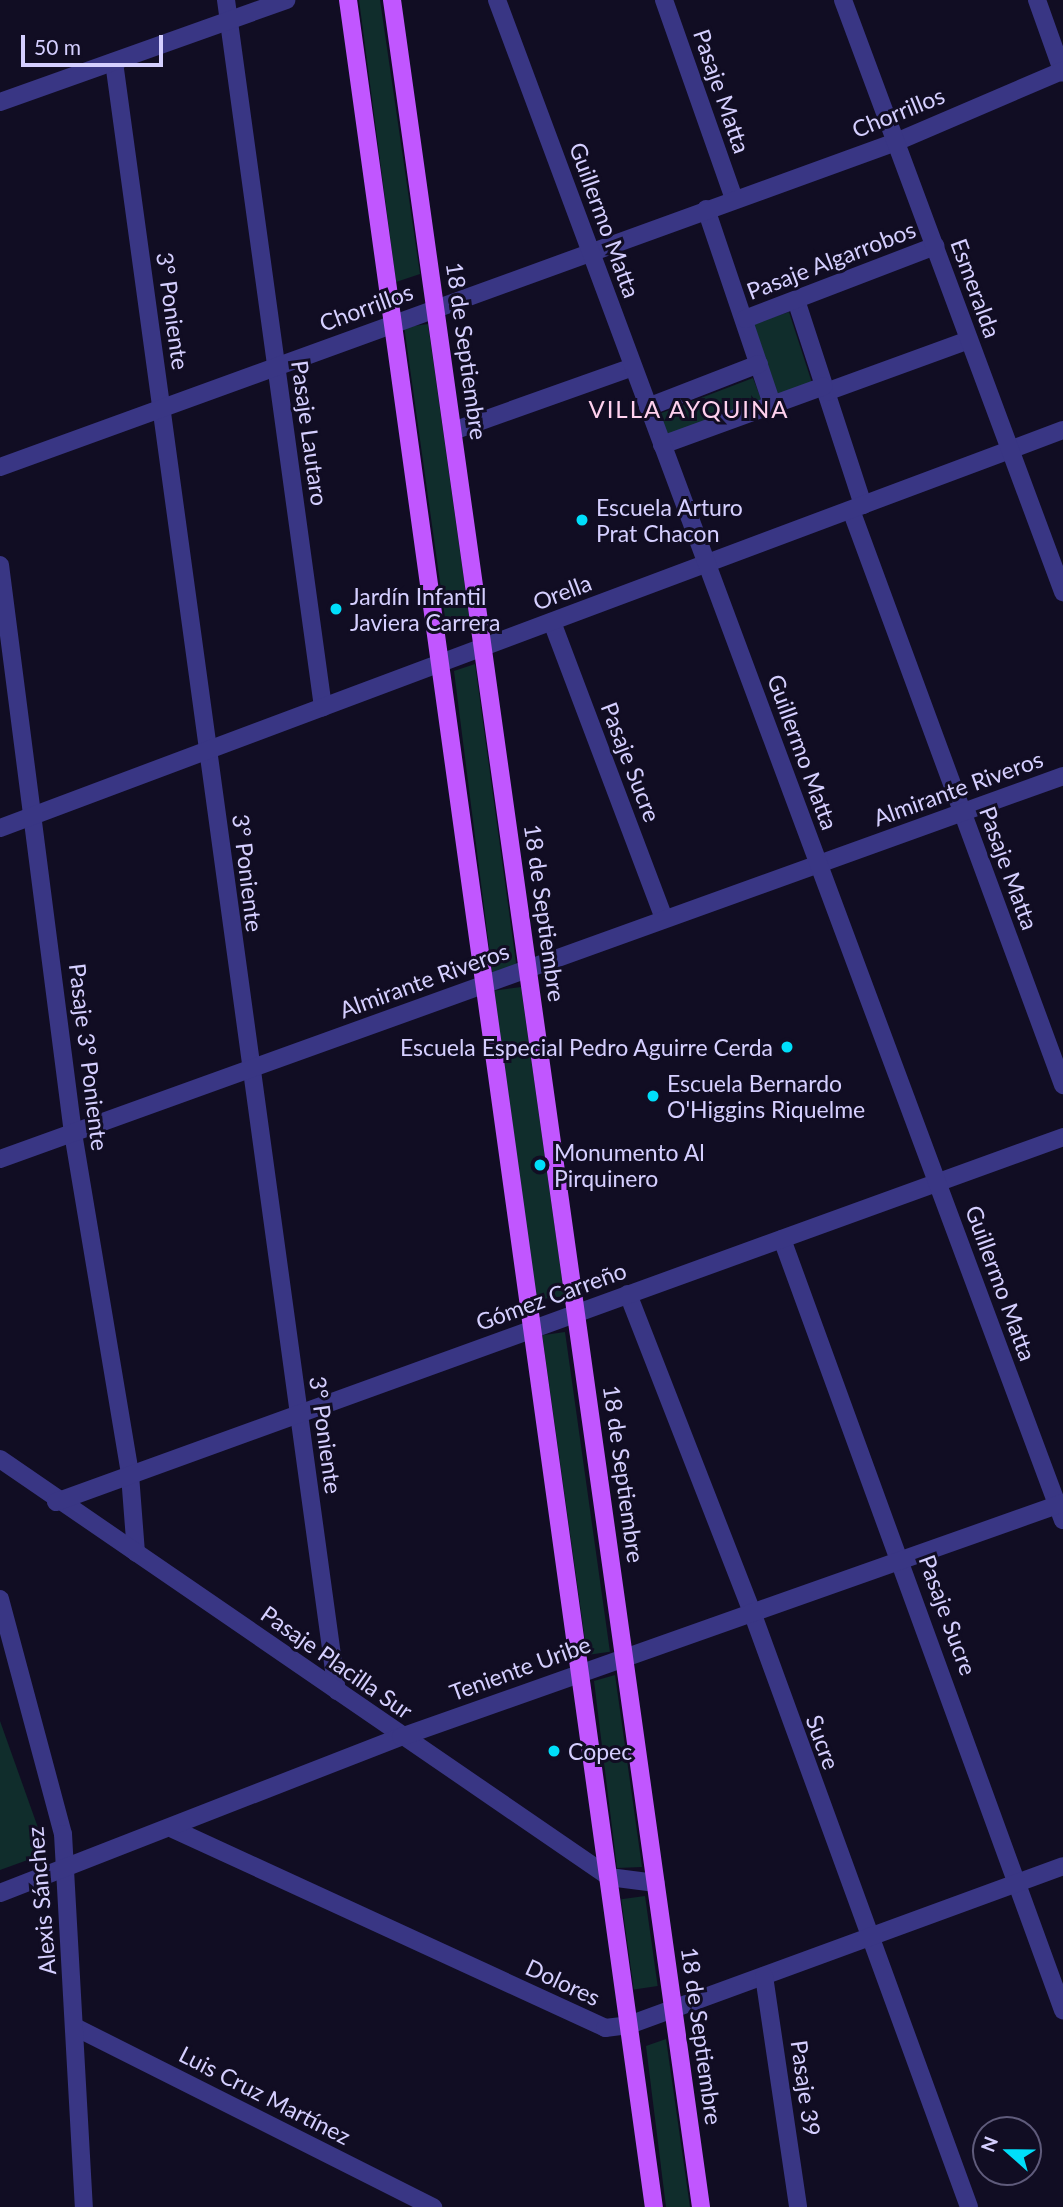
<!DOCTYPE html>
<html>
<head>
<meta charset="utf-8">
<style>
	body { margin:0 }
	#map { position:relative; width:1063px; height:2207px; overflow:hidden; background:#110d23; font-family:Lato,sans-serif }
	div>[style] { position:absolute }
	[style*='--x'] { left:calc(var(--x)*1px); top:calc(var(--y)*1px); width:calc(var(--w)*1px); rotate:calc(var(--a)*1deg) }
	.green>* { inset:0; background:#102d2c; transform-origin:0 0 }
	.minor>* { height:18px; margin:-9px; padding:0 9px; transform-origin:9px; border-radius:9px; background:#393684 }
	.tertiary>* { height:18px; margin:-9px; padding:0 9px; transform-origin:9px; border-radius:9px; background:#393684 }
	.primary>* { height:18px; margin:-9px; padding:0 9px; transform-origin:9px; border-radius:9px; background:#c156ff }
	.dots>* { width:19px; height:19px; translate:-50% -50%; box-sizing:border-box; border:4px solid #110d23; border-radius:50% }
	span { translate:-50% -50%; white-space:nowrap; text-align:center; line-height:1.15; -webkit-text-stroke:6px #110d23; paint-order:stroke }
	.street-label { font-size:23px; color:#d5cfff }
	.poi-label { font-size:23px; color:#d5cfff }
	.left { translate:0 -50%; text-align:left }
	.right { translate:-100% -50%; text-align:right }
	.neighbourhood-label { font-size:24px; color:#ffd1ee; letter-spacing:2px }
	.north { position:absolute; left:972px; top:2116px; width:70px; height:70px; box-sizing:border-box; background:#110d23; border:2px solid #5f5b7b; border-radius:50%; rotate:291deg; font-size:19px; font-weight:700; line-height:28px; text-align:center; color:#d5cfff }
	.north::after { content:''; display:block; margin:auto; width:24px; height:32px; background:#00defa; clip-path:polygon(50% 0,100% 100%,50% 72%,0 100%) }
	.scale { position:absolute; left:21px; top:35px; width:142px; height:32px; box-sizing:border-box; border:4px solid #d5cfff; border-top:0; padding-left:9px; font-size:21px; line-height:24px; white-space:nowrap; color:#d5cfff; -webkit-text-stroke:5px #110d23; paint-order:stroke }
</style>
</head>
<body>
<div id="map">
	<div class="green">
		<div style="clip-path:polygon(359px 0,380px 0,420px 274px,396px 282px)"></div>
		<div style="left:789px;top:312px;width:77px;height:38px;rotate:72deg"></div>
		<div style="left:428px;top:324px;width:300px;height:24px;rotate:82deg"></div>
		<div style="left:753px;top:378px;width:26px;height:100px;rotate:69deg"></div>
		<div style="clip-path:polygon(475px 664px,517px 970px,493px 978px,454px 671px)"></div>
		<div style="left:521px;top:987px;width:312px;height:29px;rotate:82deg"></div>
		<div style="left:565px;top:1332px;width:323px;height:23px;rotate:82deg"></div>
		<div style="clip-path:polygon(615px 1675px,642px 1867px,617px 1868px,594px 1681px)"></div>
		<div style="clip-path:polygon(0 1721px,47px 1853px,0 1870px)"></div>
		<div style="left:645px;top:1896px;width:91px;height:24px;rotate:82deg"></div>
		<div style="clip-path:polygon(666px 2039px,690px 2207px,666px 2207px,646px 2046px)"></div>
	</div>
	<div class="minor">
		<div style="--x:226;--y:0;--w:714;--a:82.19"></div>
		<div style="--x:664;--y:0;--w:211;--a:70.6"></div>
		<div style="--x:1037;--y:0;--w:77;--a:70.4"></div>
		<div style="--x:114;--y:62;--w:1644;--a:82.21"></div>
		<div style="--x:0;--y:102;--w:304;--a:-19.6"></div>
		<div style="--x:706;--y:209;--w:206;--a:71.3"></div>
		<div style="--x:796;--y:300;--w:216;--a:71.9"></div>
		<div style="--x:745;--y:319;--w:204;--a:-21"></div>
		<div style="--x:826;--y:392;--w:152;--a:-20"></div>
		<div style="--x:648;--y:407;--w:119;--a:-21.2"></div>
		<div style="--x:453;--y:431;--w:191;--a:-19.6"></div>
		<div style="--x:662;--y:445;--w:172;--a:-20"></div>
		<div style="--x:0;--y:467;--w:953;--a:-19.94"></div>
		<div style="--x:896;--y:142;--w:181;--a:-23.2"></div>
		<div style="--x:851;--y:510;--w:613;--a:69.76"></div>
		<div style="--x:0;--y:565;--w:573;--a:82.68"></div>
		<div style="--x:73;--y:1133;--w:347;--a:80.5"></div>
		<div style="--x:130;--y:1475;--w:78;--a:85.6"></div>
		<div style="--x:552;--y:622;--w:317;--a:69.3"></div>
		<div style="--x:0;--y:828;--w:1135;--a:-20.53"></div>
		<div style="--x:0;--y:1159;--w:1130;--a:-19.81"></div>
		<div style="--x:782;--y:1239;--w:821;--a:69.98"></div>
		<div style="--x:628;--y:1294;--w:341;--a:68.7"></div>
		<div style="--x:752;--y:1612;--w:633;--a:69.96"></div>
		<div style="--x:0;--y:1459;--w:739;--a:34.46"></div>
		<div style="--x:609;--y:1877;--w:47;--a:7.3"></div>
		<div style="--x:56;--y:1502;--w:1071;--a:-19.92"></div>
		<div style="--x:173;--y:1829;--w:476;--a:24.7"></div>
		<div style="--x:605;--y:2028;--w:24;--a:-7"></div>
		<div style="--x:629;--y:2025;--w:462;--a:-20.1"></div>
		<div style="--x:764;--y:1976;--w:233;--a:81.6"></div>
		<div style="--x:75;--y:2027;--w:401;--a:26.7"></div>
	</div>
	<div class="tertiary">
		<div style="--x:497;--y:0;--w:1622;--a:69.58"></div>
		<div style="--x:843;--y:0;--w:632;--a:69.61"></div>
		<div style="--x:0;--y:1599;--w:243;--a:75"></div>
		<div style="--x:63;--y:1834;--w:374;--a:86.8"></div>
		<div style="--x:0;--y:1893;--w:430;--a:-21.3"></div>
		<div style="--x:401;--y:1737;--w:702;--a:-19.47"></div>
	</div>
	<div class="primary">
		<div style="--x:348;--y:0;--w:2228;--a:82.11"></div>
		<div style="--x:392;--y:0;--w:2229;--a:82.03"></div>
	</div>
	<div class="dots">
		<div style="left:582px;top:520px;background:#00defa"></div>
		<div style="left:336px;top:609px;background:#00defa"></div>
		<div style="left:787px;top:1047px;background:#00defa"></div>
		<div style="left:653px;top:1096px;background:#00defa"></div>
		<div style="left:540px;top:1165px;background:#00defa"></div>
		<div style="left:554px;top:1751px;background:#00defa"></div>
	</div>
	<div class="street-label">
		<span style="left:722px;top:91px;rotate:71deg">Pasaje Matta</span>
		<span style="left:898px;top:112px;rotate:-22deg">Chorrillos</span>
		<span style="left:605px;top:220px;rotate:70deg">Guillermo Matta</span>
		<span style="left:831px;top:260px;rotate:-21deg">Pasaje Algarrobos</span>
		<span style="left:976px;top:288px;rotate:70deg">Esmeralda</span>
		<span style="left:366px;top:307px;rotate:-20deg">Chorrillos</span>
		<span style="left:173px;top:311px;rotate:82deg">3° Poniente</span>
		<span style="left:467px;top:351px;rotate:82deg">18 de Septiembre</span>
		<span style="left:310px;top:433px;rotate:82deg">Pasaje Lautaro</span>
		<span style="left:562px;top:592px;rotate:-21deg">Orella</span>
		<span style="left:803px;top:752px;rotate:70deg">Guillermo Matta</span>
		<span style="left:631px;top:762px;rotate:69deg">Pasaje Sucre</span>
		<span style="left:958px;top:788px;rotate:-20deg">Almirante Riveros</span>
		<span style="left:1009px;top:868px;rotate:70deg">Pasaje Matta</span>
		<span style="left:248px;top:873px;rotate:83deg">3° Poniente</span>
		<span style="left:545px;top:913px;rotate:82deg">18 de Septiembre</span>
		<span style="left:424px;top:980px;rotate:-20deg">Almirante Riveros</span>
		<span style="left:89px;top:1057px;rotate:83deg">Pasaje 3° Poniente</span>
		<span style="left:1001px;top:1283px;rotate:70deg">Guillermo Matta</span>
		<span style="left:551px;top:1296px;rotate:-20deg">Gómez Carreño</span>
		<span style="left:326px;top:1435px;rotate:82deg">3° Poniente</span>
		<span style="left:624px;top:1474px;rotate:82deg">18 de Septiembre</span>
		<span style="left:948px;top:1615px;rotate:70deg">Pasaje Sucre</span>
		<span style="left:337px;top:1662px;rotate:35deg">Pasaje Placilla Sur</span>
		<span style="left:520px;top:1668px;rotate:-20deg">Teniente Uribe</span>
		<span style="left:823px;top:1742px;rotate:70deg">Sucre</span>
		<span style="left:41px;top:1901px;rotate:-95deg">Alexis Sánchez</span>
		<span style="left:563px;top:1982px;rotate:25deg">Dolores</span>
		<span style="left:702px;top:2036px;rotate:82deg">18 de Septiembre</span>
		<span style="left:806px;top:2088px;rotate:82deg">Pasaje 39</span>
		<span style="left:265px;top:2095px;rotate:27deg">Luis Cruz Martínez</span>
	</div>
	<div class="poi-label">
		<span class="left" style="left:596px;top:520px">Escuela Arturo<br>Prat Chacon</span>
		<span class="left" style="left:350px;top:609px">Jardín Infantil<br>Javiera Carrera</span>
		<span class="right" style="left:773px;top:1047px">Escuela Especial Pedro Aguirre Cerda</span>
		<span class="left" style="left:667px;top:1096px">Escuela Bernardo<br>O'Higgins Riquelme</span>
		<span class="left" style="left:554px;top:1165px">Monumento Al<br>Pirquinero</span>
		<span class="left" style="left:568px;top:1751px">Copec</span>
	</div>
	<div class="neighbourhood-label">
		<span style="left:689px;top:409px">VILLA AYQUINA</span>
	</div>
	<div class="north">N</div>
	<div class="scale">50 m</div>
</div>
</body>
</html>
